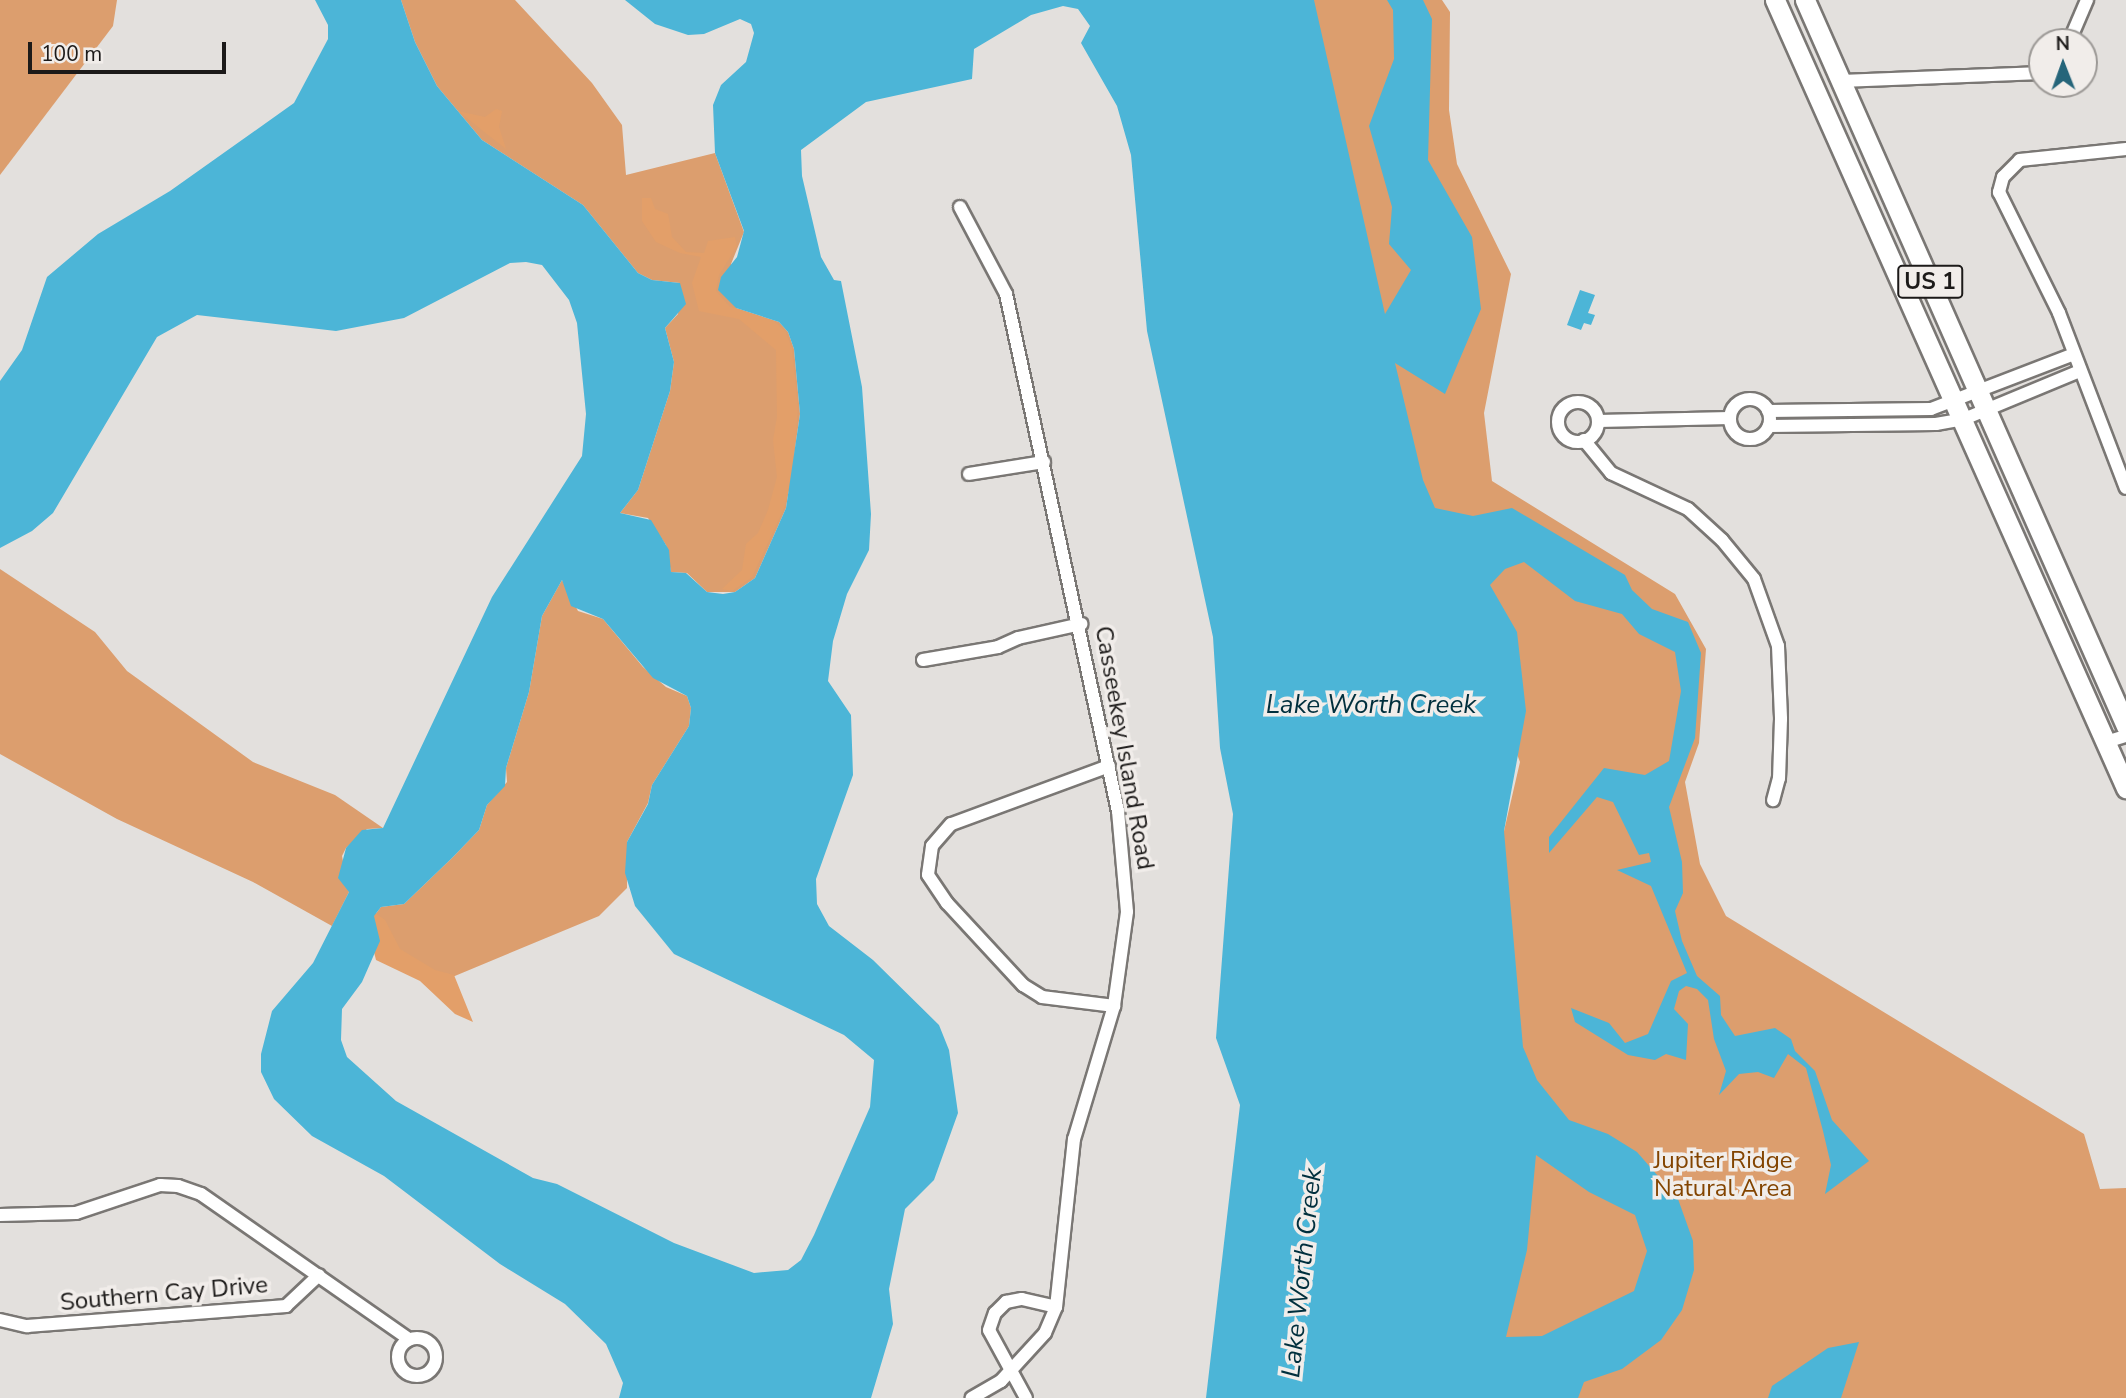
<!DOCTYPE html>
<html>
<head>
<meta charset="utf-8">
<style>
	body { margin:0 }
	#map { position:relative; width:2126px; height:1398px; overflow:hidden; background:#e3e0dd; font-family:"Nunito Sans",sans-serif }
	div>[style] { position:absolute }
	[style*='--x'] { left:calc(var(--x)*1px); top:calc(var(--y)*1px); width:calc(var(--w)*1px); rotate:calc(var(--a)*1deg) }
	.green>* { inset:0; background:#dc9e6e }
	.forest>* { inset:0; background:#e39f69 }
	.water>* { inset:0; background:#4cb5d7 }
	.roads { filter:drop-shadow(2px 0 #7a7774) drop-shadow(-2px 0 #7a7774) drop-shadow(0 2px #7a7774) drop-shadow(0 -2px #7a7774) }
	.minor>* { height:12px; margin:-6px; padding:0 6px; transform-origin:6px; border-radius:6px; background:#fff }
	.minor>.ring { margin:-6px; padding:0; box-sizing:content-box; background:none; border:12px solid #fff; border-radius:50% }
	.primary>* { height:19px; margin:-9.5px; padding:0 9.5px; transform-origin:9.5px; border-radius:9.5px; background:#fff }
	span { translate:-50% -50%; white-space:nowrap; text-align:center; line-height:1.15; -webkit-text-stroke:7px #f1edea; paint-order:stroke }
	.shield-label span { padding:2px 5px; background:#f1edea; border:2px solid; border-radius:5px; -webkit-text-stroke-width:0 }
	.shield-label { font-size:23px; color:#1c1a19; font-weight:700 }
	.street-label { font-size:24px; color:#1c1a19 }
	.park-label { font-size:24px; color:#834400 }
	.water-label { font-size:26px; color:#002f3d; font-style:italic }
	.north { position:absolute; left:2028px; top:28px; width:70px; height:70px; box-sizing:border-box; background:#f1edea; border:2px solid #9c9996; border-radius:50%; rotate:359deg; font-size:19px; font-weight:700; line-height:28px; text-align:center; color:#1c1a19 }
	.north::after { content:''; display:block; margin:auto; width:24px; height:32px; background:#25657a; clip-path:polygon(50% 0,100% 100%,50% 72%,0 100%) }
	.scale { position:absolute; left:28px; top:42px; width:198px; height:32px; box-sizing:border-box; border:4px solid #1c1a19; border-top:0; padding-left:9px; font-size:21px; line-height:24px; white-space:nowrap; color:#1c1a19; -webkit-text-stroke:5px #f1edea; paint-order:stroke }
</style>
</head>
<body>
<div id="map">
	<div class="green">
		<div style="clip-path:polygon(0 0,117px 0,113px 26px,0 175px)"></div>
		<div style="clip-path:polygon(401px 0,515px 0,592px 83px,622px 125px,626px 175px,715px 153px,744px 232px,731px 264px,736px 308px,779px 322px,788px 332px,794px 349px,800px 414px,786px 508px,755px 578px,735px 592px,707px 592px,687px 573px,671px 572px,666px 545px,648px 518px,620px 513px,638px 490px,670px 391px,674px 362px,665px 328px,678px 314px,680px 283px,652px 280px,638px 273px,583px 205px,482px 140px,437px 86px,415px 42px)"></div>
		<div style="clip-path:polygon(1311px 0,1442px 0,1450px 12px,1449px 110px,1457px 164px,1511px 274px,1484px 413px,1492px 481px,1675px 594px,1706px 649px,1699px 743px,1685px 782px,1700px 864px,1726px 916px,2084px 1134px,2100px 1189px,2126px 1188px,2126px 1398px,1453px 1398px,1504px 831px,1520px 762px,1415px 489px)"></div>
		<div style="clip-path:polygon(0 569px,95px 632px,127px 671px,253px 762px,335px 795px,383px 828px,367px 829px,346px 848px,342px 856px,349px 892px,332px 926px,253px 882px,117px 819px,0 754px)"></div>
		<div style="clip-path:polygon(562px 580px,578px 611px,603px 619px,643px 667px,666px 687px,687px 696px,691px 708px,689px 726px,652px 785px,648px 803px,627px 842px,627px 888px,599px 916px,450px 978px,404px 963px,374px 916px,381px 907px,404px 904px,453px 857px,479px 830px,487px 805px,507px 782px,506px 768px,529px 692px,542px 616px)"></div>
	</div>
	<div class="forest">
		<div style="clip-path:polygon(496px 109px,502px 111px,499px 127px,506px 149px,458px 111px,485px 117px)"></div>
		<div style="clip-path:polygon(642px 198px,651px 198px,655px 209px,668px 214px,672px 237px,686px 252px,704px 253px,708px 241px,735px 237px,737px 246px,719px 275px,716px 291px,729px 306px,774px 321px,785px 331px,792px 348px,798px 407px,793px 476px,784px 508px,752px 577px,732px 591px,722px 589px,742px 570px,746px 544px,758px 533px,768px 510px,777px 477px,773px 440px,777px 417px,776px 350px,739px 319px,699px 311px,692px 283px,701px 257px,680px 253px,656px 242px,642px 221px)"></div>
		<div style="clip-path:polygon(374px 912px,385px 920px,400px 949px,435px 970px,454px 975px,473px 1022px,455px 1014px,420px 981px,376px 960px,368px 928px)"></div>
	</div>
	<div class="water">
		<div style="clip-path:polygon(evenodd,315px 0,401px 0,415px 42px,437px 86px,482px 140px,583px 205px,638px 273px,652px 280px,680px 283px,686px 304px,665px 328px,674px 362px,670px 391px,638px 490px,620px 513px,651px 520px,669px 550px,671px 572px,686px 573px,707px 592px,723px 594px,735px 592px,755px 578px,786px 508px,800px 414px,794px 349px,788px 332px,779px 322px,736px 308px,718px 290px,721px 277px,737px 257px,744px 231px,715px 153px,713px 105px,721px 85px,746px 62px,754px 33px,751px 24px,740px 19px,704px 34px,688px 35px,655px 24px,625px 0,1314px 0,1385px 314px,1411px 270px,1389px 244px,1392px 207px,1369px 126px,1394px 59px,1393px 10px,1387px 0,1423px 0,1432px 19px,1428px 160px,1472px 237px,1481px 309px,1445px 394px,1395px 363px,1423px 480px,1435px 508px,1473px 516px,1512px 508px,1625px 575px,1632px 590px,1652px 609px,1688px 622px,1701px 653px,1695px 738px,1669px 807px,1682px 862px,1683px 893px,1675px 911px,1682px 941px,1697px 976px,1720px 996px,1721px 1015px,1735px 1036px,1775px 1028px,1791px 1039px,1795px 1051px,1815px 1071px,1832px 1120px,1869px 1161px,1825px 1194px,1831px 1165px,1823px 1131px,1806px 1068px,1788px 1054px,1774px 1078px,1758px 1072px,1739px 1074px,1719px 1095px,1726px 1071px,1714px 1039px,1708px 1000px,1697px 989px,1686px 986px,1679px 991px,1674px 1009px,1688px 1024px,1686px 1060px,1666px 1054px,1655px 1060px,1628px 1055px,1575px 1022px,1571px 1008px,1609px 1023px,1625px 1043px,1648px 1034px,1671px 981px,1687px 973px,1651px 886px,1617px 870px,1651px 862px,1649px 853px,1639px 855px,1613px 802px,1597px 797px,1549px 853px,1549px 837px,1604px 768px,1645px 775px,1669px 761px,1681px 691px,1675px 652px,1639px 634px,1622px 614px,1575px 601px,1524px 562px,1505px 569px,1490px 585px,1517px 632px,1526px 711px,1504px 831px,1523px 1047px,1537px 1080px,1569px 1120px,1608px 1134px,1637px 1152px,1678px 1199px,1693px 1241px,1694px 1270px,1682px 1310px,1661px 1340px,1622px 1369px,1584px 1382px,1578px 1398px,1206px 1398px,1240px 1105px,1216px 1038px,1233px 814px,1220px 748px,1213px 637px,1147px 331px,1131px 155px,1117px 106px,1081px 43px,1090px 26px,1078px 9px,1063px 6px,1031px 15px,974px 49px,972px 79px,866px 102px,801px 150px,802px 176px,821px 257px,834px 280px,841px 281px,862px 387px,871px 514px,869px 550px,847px 594px,833px 641px,828px 681px,851px 715px,853px 775px,816px 879px,817px 904px,829px 926px,873px 960px,939px 1025px,949px 1050px,958px 1113px,934px 1180px,905px 1209px,889px 1289px,893px 1324px,871px 1398px,619px 1398px,623px 1383px,606px 1344px,565px 1304px,500px 1264px,384px 1176px,312px 1136px,274px 1099px,261px 1072px,261px 1054px,272px 1011px,313px 963px,349px 892px,338px 878px,346px 848px,362px 830px,383px 828px,492px 597px,582px 456px,586px 414px,577px 323px,569px 300px,542px 265px,526px 262px,510px 263px,404px 318px,336px 331px,197px 315px,157px 337px,53px 513px,32px 531px,0 548px,0 381px,22px 350px,47px 277px,98px 234px,170px 191px,294px 103px,328px 39px,328px 25px,315px 0,562px 580px,571px 606px,603px 619px,653px 678px,687px 696px,691px 708px,689px 726px,652px 785px,648px 804px,627px 842px,625px 873px,635px 906px,674px 954px,844px 1035px,874px 1060px,870px 1107px,814px 1235px,801px 1260px,788px 1270px,754px 1273px,674px 1243px,557px 1184px,533px 1178px,396px 1101px,347px 1057px,341px 1040px,342px 1009px,362px 982px,380px 941px,374px 916px,381px 907px,404px 904px,453px 857px,479px 830px,487px 805px,505px 786px,506px 768px,529px 692px,542px 616px,562px 580px,315px 0,1536px 1155px,1589px 1192px,1635px 1215px,1647px 1251px,1634px 1291px,1542px 1336px,1506px 1337px,1527px 1250px,1536px 1155px)"></div>
		<div style="clip-path:polygon(1580px 290px,1595px 295px,1588px 313px,1595px 315px,1591px 325px,1584px 323px,1581px 330px,1567px 325px)"></div>
		<div style="clip-path:polygon(1859px 1342px,1841px 1398px,1768px 1398px,1772px 1386px,1828px 1348px)"></div>
	</div>
	<div class="roads">
		<div class="minor">
			<div style="--x:2069;--y:42;--w:46;--a:-66.8"></div>
			<div style="--x:1841;--y:81;--w:201;--a:-2.3"></div>
			<div style="--x:2126;--y:149;--w:107;--a:174.1"></div>
			<div style="--x:2020;--y:160;--w:24;--a:135"></div>
			<div style="--x:2003;--y:177;--w:16;--a:105"></div>
			<div style="--x:1999;--y:192;--w:135;--a:63.6"></div>
			<div style="--x:2059;--y:313;--w:187;--a:69.1"></div>
			<div style="--x:960;--y:207;--w:98;--a:62.1"></div>
			<div style="--x:1006;--y:294;--w:529;--a:77.78"></div>
			<div style="--x:1118;--y:811;--w:101;--a:84.9"></div>
			<div style="--x:1127;--y:912;--w:95;--a:97.9"></div>
			<div style="--x:1114;--y:1006;--w:139;--a:106.7"></div>
			<div style="--x:1074;--y:1139;--w:169;--a:96.1"></div>
			<div style="--x:1056;--y:1307;--w:28;--a:113"></div>
			<div style="--x:1045;--y:1333;--w:65;--a:132.5"></div>
			<div style="--x:1001;--y:1381;--w:34;--a:150"></div>
			<div class="ring" style="left:1730px;top:399px;width:28px;height:28px"></div>
			<div class="ring" style="left:1558px;top:402px;width:28px;height:28px"></div>
			<div style="--x:1768;--y:411;--w:163;--a:-0.7"></div>
			<div style="--x:1931;--y:409;--w:153;--a:-21"></div>
			<div style="--x:1598;--y:421;--w:132;--a:-1.3"></div>
			<div style="--x:1769;--y:426;--w:167;--a:-0.7"></div>
			<div style="--x:1936;--y:424;--w:28;--a:-10"></div>
			<div style="--x:1964;--y:419;--w:126;--a:-22.5"></div>
			<div style="--x:1584;--y:440;--w:43;--a:50.7"></div>
			<div style="--x:1611;--y:473;--w:85;--a:25.1"></div>
			<div style="--x:1688;--y:509;--w:46;--a:42.4"></div>
			<div style="--x:1722;--y:540;--w:50;--a:50.6"></div>
			<div style="--x:1754;--y:579;--w:71;--a:70.3"></div>
			<div style="--x:1778;--y:646;--w:73;--a:87.6"></div>
			<div style="--x:1781;--y:719;--w:59;--a:91.9"></div>
			<div style="--x:1779;--y:778;--w:23;--a:105"></div>
			<div style="--x:969;--y:474;--w:76;--a:-9.1"></div>
			<div style="--x:923;--y:660;--w:76;--a:-9.8"></div>
			<div style="--x:998;--y:647;--w:22;--a:-24"></div>
			<div style="--x:1018;--y:638;--w:65;--a:-12.5"></div>
			<div style="--x:2106;--y:742;--w:21;--a:-17"></div>
			<div style="--x:1109;--y:766;--w:168;--a:159.8"></div>
			<div style="--x:951;--y:824;--w:29;--a:131"></div>
			<div style="--x:932;--y:846;--w:29;--a:98"></div>
			<div style="--x:928;--y:875;--w:34;--a:56"></div>
			<div style="--x:947;--y:903;--w:112;--a:47.2"></div>
			<div style="--x:1023;--y:985;--w:22;--a:32"></div>
			<div style="--x:1042;--y:997;--w:73;--a:7.1"></div>
			<div style="--x:0;--y:1215;--w:76;--a:-1.5"></div>
			<div style="--x:76;--y:1213;--w:89;--a:-18.4"></div>
			<div style="--x:160;--y:1185;--w:18;--a:3"></div>
			<div style="--x:178;--y:1186;--w:24;--a:19"></div>
			<div style="--x:201;--y:1194;--w:254;--a:34.9"></div>
			<div style="--x:0;--y:1320;--w:28;--a:13"></div>
			<div style="--x:27;--y:1326;--w:260;--a:-4.4"></div>
			<div style="--x:286;--y:1306;--w:45;--a:-43.2"></div>
			<div class="ring" style="left:398px;top:1338px;width:26px;height:26px"></div>
			<div style="--x:1026;--y:1398;--w:77;--a:-118.6"></div>
			<div style="--x:989;--y:1330;--w:18;--a:-71"></div>
			<div style="--x:995;--y:1313;--w:16;--a:-45"></div>
			<div style="--x:1006;--y:1302;--w:16;--a:-11"></div>
			<div style="--x:1022;--y:1299;--w:35;--a:13"></div>
		</div>
		<div class="primary">
			<div style="--x:1775;--y:0;--w:863;--a:65.99"></div>
			<div style="--x:1805;--y:0;--w:794;--a:66.15"></div>
		</div>
	</div>
	<div class="shield-label">
		<span style="left:1930px;top:282px">US 1</span>
	</div>
	<div class="street-label">
		<span style="left:1124px;top:748px;rotate:80deg">Casseekey Island Road</span>
		<span style="left:164px;top:1294px;rotate:-5deg">Southern Cay Drive</span>
	</div>
	<div class="park-label">
		<span style="left:1723px;top:1175px">Jupiter Ridge<br>Natural Area</span>
	</div>
	<div class="water-label">
		<span style="left:1371px;top:705px">Lake Worth Creek</span>
		<span style="left:1302px;top:1273px;rotate:-84deg">Lake Worth Creek</span>
	</div>
	<div class="north">N</div>
	<div class="scale">100 m</div>
</div>
</body>
</html>
